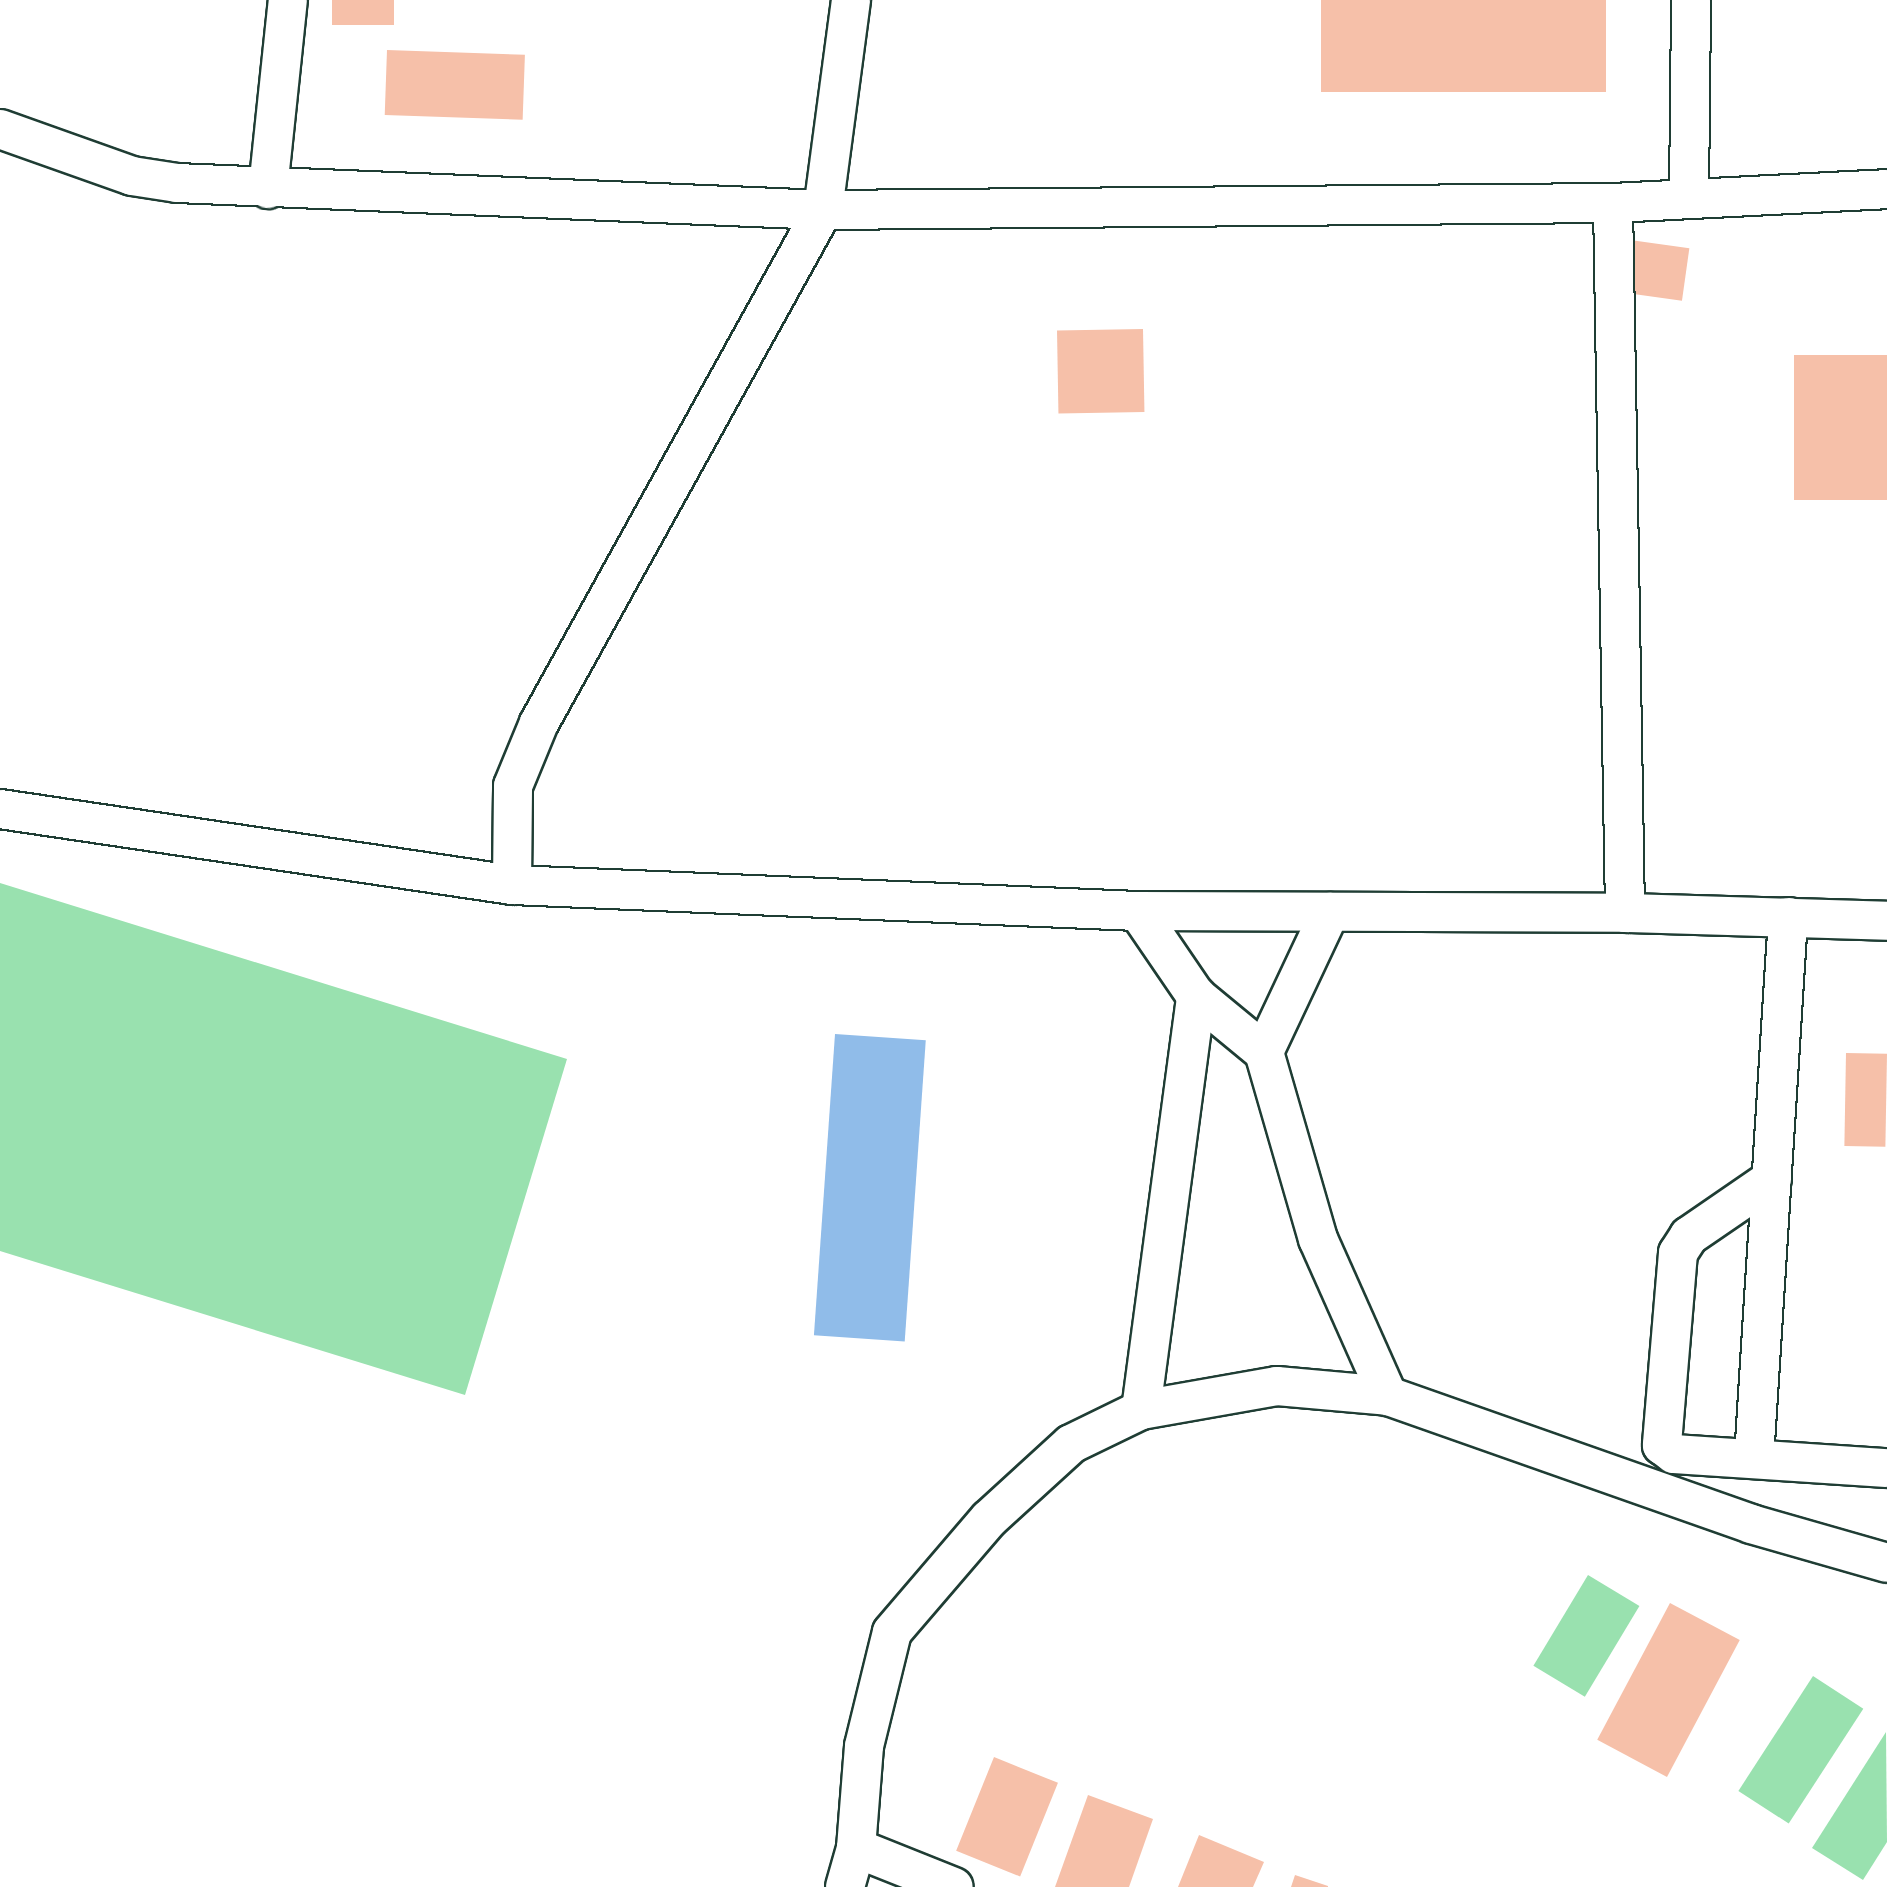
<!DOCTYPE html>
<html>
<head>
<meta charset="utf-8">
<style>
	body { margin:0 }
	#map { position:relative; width:1887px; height:1887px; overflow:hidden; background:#fff; font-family:"Architects Daughter",sans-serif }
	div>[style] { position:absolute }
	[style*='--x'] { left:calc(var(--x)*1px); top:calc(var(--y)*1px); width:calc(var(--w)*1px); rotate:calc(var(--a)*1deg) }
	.green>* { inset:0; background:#99e1af; transform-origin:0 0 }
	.water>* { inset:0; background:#90bce9; transform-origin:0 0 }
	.building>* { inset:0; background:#f6c0a9; transform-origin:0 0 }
	.roads { filter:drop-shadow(2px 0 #1f3d34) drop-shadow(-2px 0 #1f3d34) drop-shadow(0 2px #1f3d34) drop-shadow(0 -2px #1f3d34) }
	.minor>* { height:38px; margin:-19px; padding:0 19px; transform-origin:19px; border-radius:19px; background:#fff }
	span { translate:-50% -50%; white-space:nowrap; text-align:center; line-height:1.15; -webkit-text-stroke:8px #fff; paint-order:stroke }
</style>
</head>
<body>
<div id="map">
	<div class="green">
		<div style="clip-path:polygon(0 883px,567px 1059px,465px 1395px,0 1251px)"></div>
		<div style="left:1588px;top:1575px;width:60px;height:106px;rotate:31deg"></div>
		<div style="left:1813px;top:1676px;width:60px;height:137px;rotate:33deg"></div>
		<div style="clip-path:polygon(1886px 1732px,1887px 1842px,1863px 1880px,1812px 1848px)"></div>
	</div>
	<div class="water">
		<div style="left:835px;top:1034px;width:91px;height:302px;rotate:4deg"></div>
	</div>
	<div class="building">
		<div style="left:332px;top:0;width:62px;height:25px"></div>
		<div style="left:1321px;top:0;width:285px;height:92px"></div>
		<div style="left:387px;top:50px;width:138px;height:65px;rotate:2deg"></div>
		<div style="left:1623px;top:239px;width:67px;height:53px;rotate:8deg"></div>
		<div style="left:1143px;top:329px;width:83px;height:86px;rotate:89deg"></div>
		<div style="left:1794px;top:355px;width:93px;height:145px"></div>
		<div style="left:1846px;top:1053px;width:41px;height:93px;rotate:1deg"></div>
		<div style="left:1670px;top:1603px;width:79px;height:155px;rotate:28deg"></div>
		<div style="left:994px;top:1757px;width:69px;height:101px;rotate:22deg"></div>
		<div style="clip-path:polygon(1088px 1795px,1153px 1819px,1129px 1887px,1055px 1887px)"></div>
		<div style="clip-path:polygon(1199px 1835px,1264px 1862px,1253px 1887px,1178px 1887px)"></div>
		<div style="clip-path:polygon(1295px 1875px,1328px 1886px,1328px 1887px,1291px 1887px)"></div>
	</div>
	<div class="roads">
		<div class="minor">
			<div style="--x:0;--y:129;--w:140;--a:19.6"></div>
			<div style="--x:132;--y:176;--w:46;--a:8.8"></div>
			<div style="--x:177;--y:183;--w:647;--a:2.39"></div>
			<div style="--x:823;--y:210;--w:790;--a:-0.51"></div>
			<div style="--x:1613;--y:203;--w:274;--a:-2.9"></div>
			<div style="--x:268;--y:189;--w:190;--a:-84"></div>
			<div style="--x:1689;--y:196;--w:196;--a:-89.4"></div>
			<div style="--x:1613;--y:203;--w:710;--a:89.03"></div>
			<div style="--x:0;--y:809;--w:518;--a:8.44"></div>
			<div style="--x:512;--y:885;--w:627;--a:2.38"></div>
			<div style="--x:1138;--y:911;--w:487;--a:0.2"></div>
			<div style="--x:1625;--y:913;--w:262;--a:1.7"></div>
			<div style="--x:512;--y:885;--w:99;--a:-89.4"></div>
			<div style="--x:513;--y:786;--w:68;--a:-67.6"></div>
			<div style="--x:539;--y:723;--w:586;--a:-61.03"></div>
			<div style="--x:823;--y:210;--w:212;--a:-82.4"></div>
			<div style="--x:1138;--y:911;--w:103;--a:55.7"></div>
			<div style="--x:1196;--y:996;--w:88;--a:39.5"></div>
			<div style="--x:1264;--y:1052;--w:195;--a:73.9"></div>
			<div style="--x:1318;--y:1239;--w:172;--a:66"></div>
			<div style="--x:1264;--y:1052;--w:155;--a:-64.8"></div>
			<div style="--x:1772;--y:1179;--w:101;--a:145.5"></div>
			<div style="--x:1689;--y:1236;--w:20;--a:123"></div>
			<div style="--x:1678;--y:1253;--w:193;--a:94.8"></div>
			<div style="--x:1662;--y:1445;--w:15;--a:37"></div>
			<div style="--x:1674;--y:1454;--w:213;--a:3.8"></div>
			<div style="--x:1141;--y:1410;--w:418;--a:-82.4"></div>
			<div style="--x:1754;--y:1458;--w:542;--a:-86.4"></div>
			<div style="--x:856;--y:1848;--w:105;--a:21.7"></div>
			<div style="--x:845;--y:1887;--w:41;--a:-74.2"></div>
			<div style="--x:856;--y:1848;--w:102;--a:-85.5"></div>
			<div style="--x:864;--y:1746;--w:117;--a:-76.2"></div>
			<div style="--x:892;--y:1632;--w:149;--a:-49.4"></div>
			<div style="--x:989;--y:1519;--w:111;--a:-42.4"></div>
			<div style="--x:1071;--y:1444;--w:78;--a:-25.9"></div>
			<div style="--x:1141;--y:1410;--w:138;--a:-10"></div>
			<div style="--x:1277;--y:1386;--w:111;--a:5.1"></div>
			<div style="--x:1388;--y:1396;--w:385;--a:19.4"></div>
			<div style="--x:1751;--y:1524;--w:141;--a:16"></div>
		</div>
	</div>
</div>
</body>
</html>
